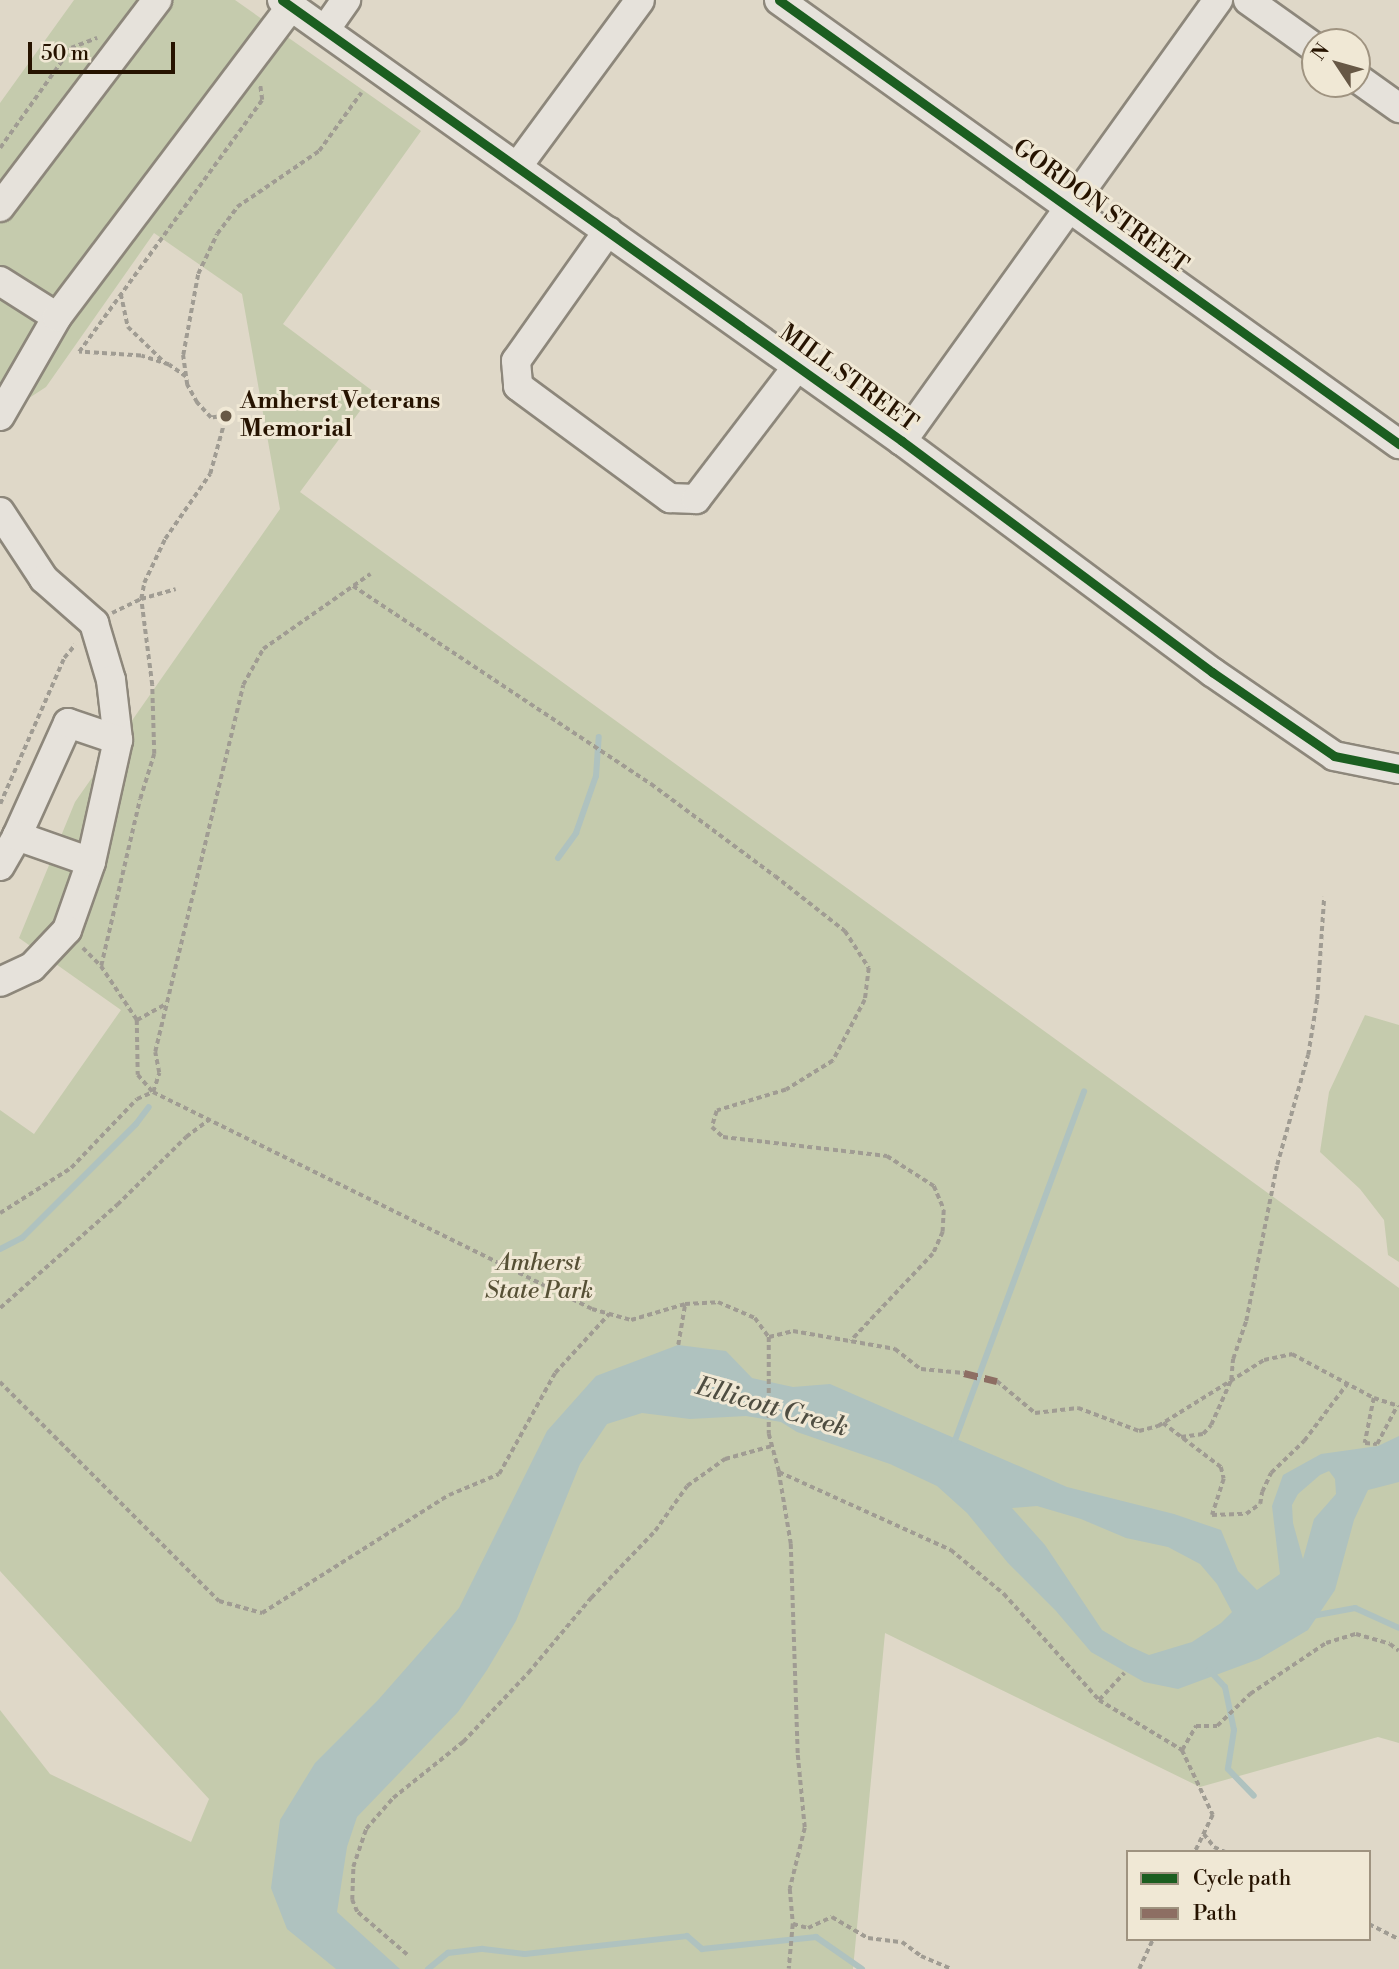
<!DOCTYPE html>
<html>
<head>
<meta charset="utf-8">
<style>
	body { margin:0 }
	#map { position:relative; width:1399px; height:1969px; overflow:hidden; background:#dfd8c8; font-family:"Libre Bodoni",serif }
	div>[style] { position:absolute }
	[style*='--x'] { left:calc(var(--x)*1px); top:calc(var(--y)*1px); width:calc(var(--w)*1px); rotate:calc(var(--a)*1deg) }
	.green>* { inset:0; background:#c5cbad }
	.water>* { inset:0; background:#afc2bf }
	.stream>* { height:6px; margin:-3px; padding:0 3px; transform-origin:3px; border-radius:3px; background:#afc2bf }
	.path>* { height:3.5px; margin-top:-1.75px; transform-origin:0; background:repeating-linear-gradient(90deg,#a09c93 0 5px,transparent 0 8.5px) }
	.roads { filter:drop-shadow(2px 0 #8d877b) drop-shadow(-2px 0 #8d877b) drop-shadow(0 2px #8d877b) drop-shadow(0 -2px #8d877b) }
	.minor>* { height:28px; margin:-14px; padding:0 14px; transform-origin:14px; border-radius:14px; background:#e6e2db }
	.quiet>* { height:7px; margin-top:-3.5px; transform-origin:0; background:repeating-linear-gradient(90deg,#8d6e63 0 14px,transparent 0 21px) }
	.cycleway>* { height:9px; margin:-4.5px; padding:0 4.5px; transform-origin:4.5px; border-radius:4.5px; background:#1b5e20 }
	.dots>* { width:19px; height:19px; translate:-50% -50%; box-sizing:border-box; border:4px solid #f0e8d5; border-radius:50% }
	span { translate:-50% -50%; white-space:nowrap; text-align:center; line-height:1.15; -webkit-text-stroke:6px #f0e8d5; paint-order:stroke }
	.street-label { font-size:24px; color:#261300 }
	.poi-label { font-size:24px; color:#261300; font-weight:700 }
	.left { translate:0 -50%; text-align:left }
	.park-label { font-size:24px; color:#565035; font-style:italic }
	.water-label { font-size:26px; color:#4f4d41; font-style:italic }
	.legend { position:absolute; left:1126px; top:1850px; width:245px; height:91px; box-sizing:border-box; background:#f0e8d5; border:2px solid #9f9380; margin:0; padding:9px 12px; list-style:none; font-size:21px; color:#261300 }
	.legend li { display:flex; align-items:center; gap:14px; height:35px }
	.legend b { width:35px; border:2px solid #9f9380 }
	.north { position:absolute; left:1301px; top:28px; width:70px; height:70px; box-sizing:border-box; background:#f0e8d5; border:2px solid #9f9380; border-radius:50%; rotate:306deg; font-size:19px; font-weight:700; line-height:28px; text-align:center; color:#261300 }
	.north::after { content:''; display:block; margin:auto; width:24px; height:32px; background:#675846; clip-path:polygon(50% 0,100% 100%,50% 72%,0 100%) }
	.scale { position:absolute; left:28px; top:42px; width:147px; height:32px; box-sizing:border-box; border:4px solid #261300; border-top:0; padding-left:9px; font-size:21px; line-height:24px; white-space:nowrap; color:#261300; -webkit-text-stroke:5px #f0e8d5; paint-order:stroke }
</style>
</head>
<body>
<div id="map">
	<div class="green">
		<div style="clip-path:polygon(74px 0,235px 0,421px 131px,283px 324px,374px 392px,300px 492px,1399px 1288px,1399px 1743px,1378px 1737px,1200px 1787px,885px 1633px,853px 1969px,0 1969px,0 1710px,50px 1774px,191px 1842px,209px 1799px,0 1571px,0 1110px,34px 1134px,121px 1010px,19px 938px,75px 802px,280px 509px,242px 294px,154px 233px,46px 387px,0 417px,0 103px)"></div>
		<div style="clip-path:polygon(1365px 1015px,1399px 1025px,1399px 1262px,1388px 1255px,1384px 1220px,1360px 1189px,1320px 1152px,1329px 1092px)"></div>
	</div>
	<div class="water">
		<div style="clip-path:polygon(evenodd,678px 1345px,726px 1351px,752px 1378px,793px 1387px,830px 1384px,1067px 1487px,1174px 1514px,1221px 1530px,1238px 1571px,1257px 1590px,1280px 1574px,1272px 1506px,1283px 1475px,1321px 1454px,1378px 1446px,1399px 1436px,1399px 1482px,1368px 1490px,1354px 1520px,1335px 1590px,1308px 1630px,1259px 1659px,1178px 1689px,1144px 1682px,1091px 1652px,1056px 1611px,1008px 1563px,967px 1513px,937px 1486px,890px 1464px,797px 1432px,781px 1422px,746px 1416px,690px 1419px,642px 1413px,607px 1424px,580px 1464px,516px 1621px,487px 1670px,458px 1712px,357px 1817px,347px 1847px,337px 1912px,400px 1969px,336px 1969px,287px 1929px,271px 1888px,280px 1820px,315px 1763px,378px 1700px,459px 1608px,547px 1431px,596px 1376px,678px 1345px,1329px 1471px,1335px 1479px,1336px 1494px,1314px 1519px,1303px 1559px,1293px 1523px,1292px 1505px,1298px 1494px,1320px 1475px,1329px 1471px,678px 1345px,1037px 1506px,1081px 1519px,1126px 1538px,1168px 1547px,1200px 1564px,1217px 1584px,1232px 1612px,1221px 1623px,1192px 1642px,1149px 1655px,1129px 1646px,1102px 1630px,1045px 1545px,1012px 1508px,1037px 1506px)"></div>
	</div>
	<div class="stream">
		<div style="--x:558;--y:858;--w:31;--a:-54"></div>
		<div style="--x:576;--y:833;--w:60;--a:-70.7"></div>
		<div style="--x:596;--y:776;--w:39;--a:-86"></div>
		<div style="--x:0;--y:1249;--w:25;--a:-27"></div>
		<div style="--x:22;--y:1238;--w:161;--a:-45"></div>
		<div style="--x:136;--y:1124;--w:21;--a:-53"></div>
		<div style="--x:954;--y:1443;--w:375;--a:-69.7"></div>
		<div style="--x:1312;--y:1616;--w:44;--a:-10.5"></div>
		<div style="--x:1355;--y:1608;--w:48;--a:24.4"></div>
		<div style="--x:1209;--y:1670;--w:23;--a:47"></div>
		<div style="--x:1225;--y:1687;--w:44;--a:78.2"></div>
		<div style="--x:1234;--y:1730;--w:39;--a:99"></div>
		<div style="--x:1228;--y:1769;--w:37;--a:46"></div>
		<div style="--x:428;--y:1969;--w:26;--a:-39"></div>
		<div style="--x:448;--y:1953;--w:35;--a:-7"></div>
		<div style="--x:483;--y:1949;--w:42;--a:6.8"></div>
		<div style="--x:525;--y:1954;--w:163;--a:-6.3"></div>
		<div style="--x:687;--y:1936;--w:20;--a:41"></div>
		<div style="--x:702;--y:1949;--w:115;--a:-6"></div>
		<div style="--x:816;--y:1937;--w:56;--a:34.8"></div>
	</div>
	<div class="path">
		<div style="--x:0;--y:148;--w:123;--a:-54.6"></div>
		<div style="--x:71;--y:48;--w:28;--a:-21"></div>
		<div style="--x:121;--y:294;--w:34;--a:78"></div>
		<div style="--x:128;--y:327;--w:52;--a:44.2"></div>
		<div style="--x:186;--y:377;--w:21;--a:-145"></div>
		<div style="--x:169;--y:365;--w:29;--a:-162"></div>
		<div style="--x:141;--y:356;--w:62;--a:-176.3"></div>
		<div style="--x:79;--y:352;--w:311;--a:-54"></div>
		<div style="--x:262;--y:100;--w:14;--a:-98"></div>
		<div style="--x:353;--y:586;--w:358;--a:33.6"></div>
		<div style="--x:651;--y:784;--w:154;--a:36.6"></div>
		<div style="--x:775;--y:876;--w:89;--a:38.2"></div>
		<div style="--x:845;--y:931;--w:44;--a:57"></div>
		<div style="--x:869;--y:968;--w:32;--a:97"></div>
		<div style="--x:865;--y:1000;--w:69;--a:117.7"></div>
		<div style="--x:833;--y:1061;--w:55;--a:148.3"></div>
		<div style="--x:786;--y:1090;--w:72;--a:163.1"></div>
		<div style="--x:717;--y:1111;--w:17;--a:107"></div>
		<div style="--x:712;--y:1127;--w:15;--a:42"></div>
		<div style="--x:723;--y:1137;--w:165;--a:6.6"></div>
		<div style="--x:887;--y:1156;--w:56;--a:32.6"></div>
		<div style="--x:934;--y:1186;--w:26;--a:67"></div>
		<div style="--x:944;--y:1210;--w:22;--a:93"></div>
		<div style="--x:943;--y:1232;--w:24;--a:114"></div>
		<div style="--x:933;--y:1254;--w:120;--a:133.3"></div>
		<div style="--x:112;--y:613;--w:32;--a:-26"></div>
		<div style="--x:141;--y:599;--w:36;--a:-16"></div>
		<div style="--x:0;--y:804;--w:159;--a:-66.3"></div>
		<div style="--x:64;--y:658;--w:17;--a:-50"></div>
		<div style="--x:83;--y:948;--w:25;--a:45"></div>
		<div style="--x:101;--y:966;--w:65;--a:56.3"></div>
		<div style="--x:137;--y:1020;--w:55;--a:89"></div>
		<div style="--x:138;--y:1075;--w:23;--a:49"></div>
		<div style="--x:153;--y:1092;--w:490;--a:26.3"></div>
		<div style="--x:592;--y:1309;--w:41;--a:15.8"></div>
		<div style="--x:631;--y:1320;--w:56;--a:-16.5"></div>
		<div style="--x:685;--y:1304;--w:33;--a:-3"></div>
		<div style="--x:718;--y:1302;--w:40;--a:23.4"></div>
		<div style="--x:755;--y:1318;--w:24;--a:54"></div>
		<div style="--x:769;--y:1337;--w:97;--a:90"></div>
		<div style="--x:769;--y:1434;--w:39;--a:75"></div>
		<div style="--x:779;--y:1472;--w:189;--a:24.4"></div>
		<div style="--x:951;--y:1550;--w:69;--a:39.7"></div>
		<div style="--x:1004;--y:1594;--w:142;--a:48.1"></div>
		<div style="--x:1099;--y:1700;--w:97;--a:31.1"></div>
		<div style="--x:1182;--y:1750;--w:72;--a:64.5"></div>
		<div style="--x:1213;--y:1815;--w:41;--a:115.9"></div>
		<div style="--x:101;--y:966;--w:171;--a:-76.9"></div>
		<div style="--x:140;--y:799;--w:47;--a:-72.7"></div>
		<div style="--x:154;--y:754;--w:69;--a:-91.7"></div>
		<div style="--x:152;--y:685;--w:87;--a:-97.3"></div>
		<div style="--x:141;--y:599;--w:16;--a:-79"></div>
		<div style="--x:144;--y:583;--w:49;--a:-64.5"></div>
		<div style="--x:165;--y:539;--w:79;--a:-55.3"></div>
		<div style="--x:210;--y:474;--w:60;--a:-74.6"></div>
		<div style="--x:226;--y:416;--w:15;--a:172"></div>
		<div style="--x:211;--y:418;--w:21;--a:-133"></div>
		<div style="--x:197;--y:403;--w:21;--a:-119"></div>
		<div style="--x:187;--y:385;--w:30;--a:-98"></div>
		<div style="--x:183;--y:355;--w:82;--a:-79.5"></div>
		<div style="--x:198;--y:274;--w:44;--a:-64.6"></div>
		<div style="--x:217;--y:234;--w:34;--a:-53"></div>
		<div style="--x:237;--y:207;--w:99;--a:-34.3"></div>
		<div style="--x:319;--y:151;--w:72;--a:-54.1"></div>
		<div style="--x:137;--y:1020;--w:33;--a:-29"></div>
		<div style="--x:0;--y:1213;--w:84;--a:-32.4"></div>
		<div style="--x:71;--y:1168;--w:95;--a:-46.3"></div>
		<div style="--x:137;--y:1099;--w:17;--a:-24"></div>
		<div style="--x:153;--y:1092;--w:20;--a:-72"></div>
		<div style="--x:159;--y:1073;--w:21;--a:-101"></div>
		<div style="--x:155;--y:1052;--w:377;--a:-76.5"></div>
		<div style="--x:243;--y:685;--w:41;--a:-60.9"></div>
		<div style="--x:263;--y:649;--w:131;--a:-35"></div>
		<div style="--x:0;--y:1308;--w:156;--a:-41.4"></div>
		<div style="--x:117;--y:1205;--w:97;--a:-44.6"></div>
		<div style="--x:186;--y:1137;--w:30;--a:-37"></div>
		<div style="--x:769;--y:1337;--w:25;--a:-14"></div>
		<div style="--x:793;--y:1331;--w:104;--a:10"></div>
		<div style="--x:895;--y:1349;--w:33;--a:38"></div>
		<div style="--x:921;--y:1369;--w:43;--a:5.3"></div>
		<div style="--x:678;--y:1345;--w:42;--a:-80.3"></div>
		<div style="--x:997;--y:1381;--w:50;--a:40.1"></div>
		<div style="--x:1035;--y:1413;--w:43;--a:-6.6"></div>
		<div style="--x:1078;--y:1408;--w:65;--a:20.7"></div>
		<div style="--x:1139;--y:1431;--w:20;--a:-15"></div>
		<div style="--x:1158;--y:1426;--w:125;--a:-31.9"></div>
		<div style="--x:1264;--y:1360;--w:29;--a:-12"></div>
		<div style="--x:1292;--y:1354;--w:93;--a:28.2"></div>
		<div style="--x:1374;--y:1398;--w:26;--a:18"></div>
		<div style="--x:0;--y:1382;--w:310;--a:45"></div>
		<div style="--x:219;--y:1601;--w:45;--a:15.6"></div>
		<div style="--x:262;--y:1613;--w:221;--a:-32.3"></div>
		<div style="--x:449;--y:1495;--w:54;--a:-22.8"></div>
		<div style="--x:499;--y:1474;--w:115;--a:-61"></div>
		<div style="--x:555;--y:1373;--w:80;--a:-47.5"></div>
		<div style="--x:1374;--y:1398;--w:46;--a:101.3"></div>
		<div style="--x:1365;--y:1443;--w:12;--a:5"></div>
		<div style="--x:1377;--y:1444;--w:43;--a:-62.2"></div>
		<div style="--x:1163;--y:1423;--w:73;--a:37.2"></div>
		<div style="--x:1221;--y:1467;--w:12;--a:76"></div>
		<div style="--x:1224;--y:1479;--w:38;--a:108"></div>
		<div style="--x:1212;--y:1515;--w:34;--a:-2"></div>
		<div style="--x:1246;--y:1514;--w:17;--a:-36"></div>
		<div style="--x:1260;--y:1504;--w:12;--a:-81"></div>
		<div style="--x:1262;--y:1492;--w:21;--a:-65"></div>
		<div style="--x:1271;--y:1473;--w:46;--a:-44.1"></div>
		<div style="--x:1304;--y:1441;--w:71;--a:-53"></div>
		<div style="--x:1181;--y:1437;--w:22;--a:-8"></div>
		<div style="--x:1203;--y:1434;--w:12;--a:-48"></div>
		<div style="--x:1211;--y:1425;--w:49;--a:-66"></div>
		<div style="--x:1231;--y:1380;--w:21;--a:-85"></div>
		<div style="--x:1233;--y:1359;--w:40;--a:-71.1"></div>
		<div style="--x:1246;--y:1321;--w:159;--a:-78.8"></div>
		<div style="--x:1277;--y:1165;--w:114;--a:-74.3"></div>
		<div style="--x:1308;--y:1055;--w:57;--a:-80.9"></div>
		<div style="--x:1317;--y:999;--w:102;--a:-86.1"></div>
		<div style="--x:779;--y:1472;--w:73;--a:80.5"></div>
		<div style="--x:791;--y:1544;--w:211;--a:88.1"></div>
		<div style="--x:798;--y:1755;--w:73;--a:84.5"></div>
		<div style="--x:805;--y:1828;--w:63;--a:103.8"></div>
		<div style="--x:790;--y:1889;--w:35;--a:85"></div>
		<div style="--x:793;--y:1924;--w:45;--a:95.1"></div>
		<div style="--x:1099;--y:1700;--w:37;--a:-47"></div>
		<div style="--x:1182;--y:1750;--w:28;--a:-60"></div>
		<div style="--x:1196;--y:1726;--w:21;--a:0"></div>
		<div style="--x:1217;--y:1726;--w:46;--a:-44.1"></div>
		<div style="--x:1250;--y:1694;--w:92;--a:-33.9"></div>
		<div style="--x:1326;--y:1643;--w:31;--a:-17"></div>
		<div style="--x:1356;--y:1634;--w:35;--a:16"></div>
		<div style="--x:1390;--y:1644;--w:11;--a:38"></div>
		<div style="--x:1204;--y:1834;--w:16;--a:52"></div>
		<div style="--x:1214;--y:1847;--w:12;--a:24"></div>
		<div style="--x:793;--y:1924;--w:16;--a:15"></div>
		<div style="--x:808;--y:1928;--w:26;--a:-25"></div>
		<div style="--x:832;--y:1917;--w:42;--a:30.3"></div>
		<div style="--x:868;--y:1938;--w:34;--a:7"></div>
		<div style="--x:902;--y:1942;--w:24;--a:36"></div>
		<div style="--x:921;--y:1956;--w:34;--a:23"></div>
		<div style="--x:1369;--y:1924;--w:34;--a:27"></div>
		<div style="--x:407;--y:1955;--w:66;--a:-139.3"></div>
		<div style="--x:357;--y:1912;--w:13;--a:-113"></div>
		<div style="--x:352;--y:1900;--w:33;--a:-88"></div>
		<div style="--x:353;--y:1867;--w:40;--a:-71.1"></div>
		<div style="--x:366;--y:1829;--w:41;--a:-48.9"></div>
		<div style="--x:393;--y:1798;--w:90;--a:-38.7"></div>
		<div style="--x:463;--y:1742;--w:95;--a:-46.7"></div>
		<div style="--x:528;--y:1673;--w:98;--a:-50"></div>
		<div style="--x:591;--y:1598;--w:93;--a:-46.3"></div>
		<div style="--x:655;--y:1531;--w:55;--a:-54.6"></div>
		<div style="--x:687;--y:1486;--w:47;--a:-35.4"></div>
		<div style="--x:725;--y:1459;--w:49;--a:-15.5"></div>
		<div style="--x:1139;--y:1969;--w:33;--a:-65"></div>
	</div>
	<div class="roads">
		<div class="minor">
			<div style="--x:282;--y:0;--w:761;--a:35.42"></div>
			<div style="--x:902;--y:441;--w:387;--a:36.7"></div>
			<div style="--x:1212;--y:672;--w:148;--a:34.5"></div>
			<div style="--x:1334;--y:756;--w:66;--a:11.3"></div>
			<div style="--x:779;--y:0;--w:763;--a:35.61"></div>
			<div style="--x:1248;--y:0;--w:82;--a:35.6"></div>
			<div style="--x:325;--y:30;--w:37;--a:-55"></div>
			<div style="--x:1357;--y:78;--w:52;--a:35.5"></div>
			<div style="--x:517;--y:167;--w:207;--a:-53.6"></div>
			<div style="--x:0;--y:207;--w:260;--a:-52.8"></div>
			<div style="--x:608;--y:231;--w:159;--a:125.3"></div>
			<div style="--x:516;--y:361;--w:25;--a:85"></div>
			<div style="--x:518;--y:386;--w:189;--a:36.4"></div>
			<div style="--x:670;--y:498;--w:26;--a:2"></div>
			<div style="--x:696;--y:499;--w:166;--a:-52.6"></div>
			<div style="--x:0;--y:281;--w:67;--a:32.3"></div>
			<div style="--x:0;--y:416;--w:114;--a:-60.1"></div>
			<div style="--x:57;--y:317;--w:388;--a:-53"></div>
			<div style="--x:902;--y:441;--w:543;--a:-54.38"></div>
			<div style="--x:0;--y:512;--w:80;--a:56.7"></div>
			<div style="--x:44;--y:579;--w:67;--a:41.3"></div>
			<div style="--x:94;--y:623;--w:59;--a:73.4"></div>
			<div style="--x:111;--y:680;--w:60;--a:83.3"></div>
			<div style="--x:118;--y:740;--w:125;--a:102.5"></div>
			<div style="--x:91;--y:862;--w:72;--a:109.4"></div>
			<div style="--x:67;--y:930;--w:51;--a:133.4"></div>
			<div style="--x:32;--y:967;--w:35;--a:155"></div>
			<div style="--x:17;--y:836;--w:124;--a:-65.7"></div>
			<div style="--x:68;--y:723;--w:53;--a:18.8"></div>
			<div style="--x:0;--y:866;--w:34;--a:-60"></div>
			<div style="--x:17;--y:836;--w:78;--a:19.4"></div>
		</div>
	</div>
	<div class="quiet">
		<div style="--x:964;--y:1373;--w:34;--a:14"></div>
	</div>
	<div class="cycleway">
		<div style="--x:282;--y:0;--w:761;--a:35.42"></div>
		<div style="--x:902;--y:441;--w:387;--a:36.7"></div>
		<div style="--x:1212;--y:672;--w:148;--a:34.5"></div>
		<div style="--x:1334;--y:756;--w:66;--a:11.3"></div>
		<div style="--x:779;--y:0;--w:763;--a:35.61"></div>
	</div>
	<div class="dots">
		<div style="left:226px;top:416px;background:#675846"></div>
	</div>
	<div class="street-label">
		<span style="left:1100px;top:207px;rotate:36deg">GORDON STREET</span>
		<span style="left:848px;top:379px;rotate:36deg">MILL STREET</span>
	</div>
	<div class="poi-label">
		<span class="left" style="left:240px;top:416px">Amherst Veterans<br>Memorial</span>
	</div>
	<div class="park-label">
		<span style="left:539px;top:1278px">Amherst<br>State Park</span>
	</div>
	<div class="water-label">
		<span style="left:772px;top:1408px;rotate:16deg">Ellicott Creek</span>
	</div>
	<ul class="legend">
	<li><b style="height:9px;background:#1b5e20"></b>Cycle path</li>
	<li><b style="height:9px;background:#8d6e63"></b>Path</li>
	</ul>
	<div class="north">N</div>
	<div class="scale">50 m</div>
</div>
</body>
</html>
